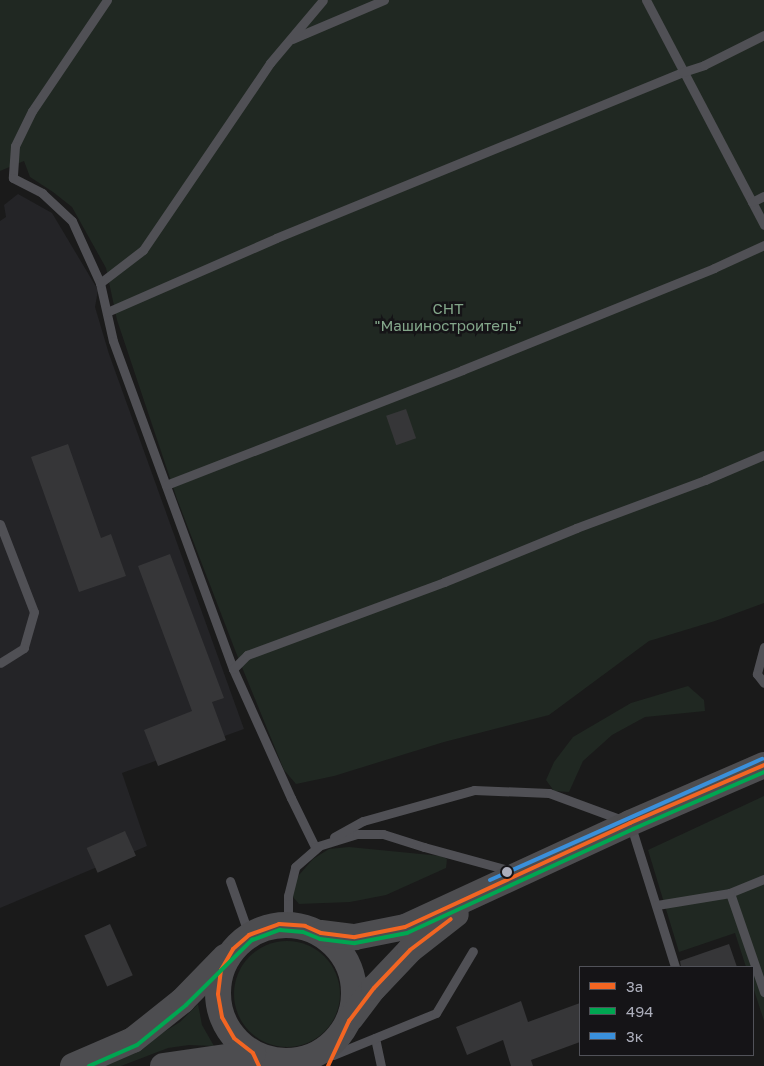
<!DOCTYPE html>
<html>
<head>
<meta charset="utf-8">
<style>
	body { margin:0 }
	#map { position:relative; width:764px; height:1066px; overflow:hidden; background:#1a1a1a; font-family:"Golos Text",sans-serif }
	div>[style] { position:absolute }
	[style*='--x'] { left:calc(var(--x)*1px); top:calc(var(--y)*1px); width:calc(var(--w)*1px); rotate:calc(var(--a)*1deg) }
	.built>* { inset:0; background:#242427 }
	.green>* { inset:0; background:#202822 }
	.round { border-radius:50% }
	.building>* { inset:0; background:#363638; transform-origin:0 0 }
	.service>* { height:9px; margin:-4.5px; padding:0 4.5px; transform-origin:4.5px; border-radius:4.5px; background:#505055 }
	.primary>* { height:26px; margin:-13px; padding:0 13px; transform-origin:13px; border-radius:13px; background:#4d4d50 }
	.primary>.ring { margin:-13px; padding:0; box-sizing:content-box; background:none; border:26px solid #4d4d50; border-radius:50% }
	.bus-1>* { height:4px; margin:-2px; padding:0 2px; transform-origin:2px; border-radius:2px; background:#f26522 }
	.bus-2>* { height:4px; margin:-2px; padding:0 2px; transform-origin:2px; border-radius:2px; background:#00a651 }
	.bus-3>* { height:4px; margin:-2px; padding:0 2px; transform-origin:2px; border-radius:2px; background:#3a90db }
	.dots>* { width:14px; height:14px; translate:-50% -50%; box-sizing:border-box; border:2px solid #151417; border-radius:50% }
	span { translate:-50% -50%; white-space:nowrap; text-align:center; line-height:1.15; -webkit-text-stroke:5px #151417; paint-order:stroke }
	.park-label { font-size:15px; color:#83a68a }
	.legend { position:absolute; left:579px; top:966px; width:175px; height:90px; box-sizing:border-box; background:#151417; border:1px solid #515259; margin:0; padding:6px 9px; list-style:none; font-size:15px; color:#acaebb }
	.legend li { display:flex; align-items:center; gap:10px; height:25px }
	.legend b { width:25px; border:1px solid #515259 }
</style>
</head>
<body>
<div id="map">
	<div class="built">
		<div style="clip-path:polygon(18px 194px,52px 213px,98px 290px,95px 307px,109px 354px,244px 729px,122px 773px,147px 846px,0 908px,0 221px,6px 217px,4px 205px)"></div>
	</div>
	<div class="green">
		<div style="clip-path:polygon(0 0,764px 0,764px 603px,715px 621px,649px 641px,549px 715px,444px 742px,334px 776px,296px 784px,284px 770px,235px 650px,177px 499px,117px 320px,106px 268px,72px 207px,53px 192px,30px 177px,24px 161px,0 171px)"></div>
		<div style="clip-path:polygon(688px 686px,704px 700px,705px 711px,645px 717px,612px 735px,583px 761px,569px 792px,554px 791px,546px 780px,554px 762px,573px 737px,631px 703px)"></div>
		<div style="clip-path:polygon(764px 796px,764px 1021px,753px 987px,753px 967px,746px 967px,735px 933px,679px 952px,648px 850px)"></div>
		<div style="clip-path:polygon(349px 847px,441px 856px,447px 859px,446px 868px,386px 895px,350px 902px,299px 904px,293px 897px,292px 886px,299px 875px,313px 859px,329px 849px)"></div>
		<div class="round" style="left:234px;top:941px;width:106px;height:106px"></div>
		<div style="clip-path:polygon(198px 1004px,202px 1025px,214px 1046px,189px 1045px,168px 1048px,121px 1066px,91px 1066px,143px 1045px,180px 1022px)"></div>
	</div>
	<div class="building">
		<div style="left:406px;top:409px;width:31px;height:21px;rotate:71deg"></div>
		<div style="clip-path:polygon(68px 444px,101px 538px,111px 534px,126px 576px,79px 592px,31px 457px)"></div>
		<div style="clip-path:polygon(170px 554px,224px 698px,212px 702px,226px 740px,158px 766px,144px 730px,192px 711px,138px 566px)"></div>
		<div style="left:125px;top:831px;width:27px;height:42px;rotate:66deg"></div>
		<div style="left:110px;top:924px;width:56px;height:28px;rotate:66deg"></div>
		<div style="clip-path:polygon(729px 944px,737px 967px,681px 967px,680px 961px)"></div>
		<div style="clip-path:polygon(521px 1001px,528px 1022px,580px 1003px,580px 1042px,531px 1060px,533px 1066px,511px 1066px,503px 1040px,467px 1055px,456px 1027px)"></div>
	</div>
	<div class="service">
		<div style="--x:107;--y:0;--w:134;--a:124"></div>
		<div style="--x:32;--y:111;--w:39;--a:116"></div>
		<div style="--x:15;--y:146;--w:32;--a:94"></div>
		<div style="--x:13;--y:178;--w:33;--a:27"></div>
		<div style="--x:42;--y:193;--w:41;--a:43"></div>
		<div style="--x:72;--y:221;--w:68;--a:65.7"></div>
		<div style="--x:100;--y:283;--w:59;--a:77.4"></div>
		<div style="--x:113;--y:341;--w:349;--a:69.9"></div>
		<div style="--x:233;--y:669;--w:141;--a:65.8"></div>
		<div style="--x:291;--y:798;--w:55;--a:63.9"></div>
		<div style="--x:315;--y:847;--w:44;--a:-17.2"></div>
		<div style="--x:357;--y:834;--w:26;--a:0"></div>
		<div style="--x:383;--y:834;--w:43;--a:17.6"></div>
		<div style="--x:424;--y:847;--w:91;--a:15.3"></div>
		<div style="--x:646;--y:0;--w:254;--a:62.3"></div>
		<div style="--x:292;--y:39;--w:100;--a:-23"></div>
		<div style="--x:752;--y:202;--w:13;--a:-27"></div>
		<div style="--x:100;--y:283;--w:54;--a:-37.5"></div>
		<div style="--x:143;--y:250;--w:226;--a:-55.8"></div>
		<div style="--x:270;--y:63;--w:82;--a:-49.9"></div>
		<div style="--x:107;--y:312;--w:184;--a:-23.6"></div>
		<div style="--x:276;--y:238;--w:440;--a:-22.2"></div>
		<div style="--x:683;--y:72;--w:22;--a:-18"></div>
		<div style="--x:704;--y:65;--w:67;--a:-26.6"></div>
		<div style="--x:166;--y:485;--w:318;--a:-21.2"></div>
		<div style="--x:462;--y:370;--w:272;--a:-22"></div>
		<div style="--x:714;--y:268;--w:55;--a:-24.7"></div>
		<div style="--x:0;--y:524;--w:94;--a:68.9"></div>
		<div style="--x:34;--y:612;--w:37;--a:106"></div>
		<div style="--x:24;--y:648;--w:28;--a:148"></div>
		<div style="--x:764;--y:647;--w:28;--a:105"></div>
		<div style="--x:757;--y:674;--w:11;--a:52"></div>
		<div style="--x:233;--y:669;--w:20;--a:-45"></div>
		<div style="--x:247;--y:655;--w:210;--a:-20.3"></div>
		<div style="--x:444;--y:582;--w:143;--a:-22.2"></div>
		<div style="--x:576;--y:528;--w:138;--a:-20.4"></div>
		<div style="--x:705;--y:480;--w:64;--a:-23"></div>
		<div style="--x:334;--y:837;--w:33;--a:-29"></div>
		<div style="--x:363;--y:821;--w:115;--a:-15.6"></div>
		<div style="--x:474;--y:790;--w:75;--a:2.3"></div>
		<div style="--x:549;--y:793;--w:86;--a:20.3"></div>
		<div style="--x:630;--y:823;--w:151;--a:72.6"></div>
		<div style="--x:764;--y:879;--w:37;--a:158"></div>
		<div style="--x:730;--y:893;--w:105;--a:71"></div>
		<div style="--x:230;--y:881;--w:57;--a:70.6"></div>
		<div style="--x:657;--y:905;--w:74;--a:-9.3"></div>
		<div style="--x:288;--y:924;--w:28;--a:-90"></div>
		<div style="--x:288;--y:896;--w:30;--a:-76"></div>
		<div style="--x:295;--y:867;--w:32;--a:-41"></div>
		<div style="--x:375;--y:1038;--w:29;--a:78"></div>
		<div style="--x:333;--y:1055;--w:111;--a:-22.2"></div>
		<div style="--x:436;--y:1013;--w:72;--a:-59.2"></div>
	</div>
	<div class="primary">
		<div class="ring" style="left:218px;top:925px;width:110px;height:110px"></div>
		<div style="--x:321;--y:933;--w:34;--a:7"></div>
		<div style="--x:355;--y:937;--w:51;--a:-11.3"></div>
		<div style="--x:405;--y:927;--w:248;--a:-24.8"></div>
		<div style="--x:630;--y:823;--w:146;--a:-23.4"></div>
		<div style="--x:351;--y:1018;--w:38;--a:-53"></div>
		<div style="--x:374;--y:988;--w:52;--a:-46.5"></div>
		<div style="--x:410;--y:950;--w:58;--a:-38"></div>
		<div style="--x:73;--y:1066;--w:65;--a:-23.4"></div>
		<div style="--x:133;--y:1040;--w:63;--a:-38.5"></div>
		<div style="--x:182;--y:1001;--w:62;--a:-45.7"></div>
		<div style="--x:163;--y:1066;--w:91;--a:-8.2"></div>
	</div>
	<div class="bus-1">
		<div style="--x:259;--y:1066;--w:14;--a:-115"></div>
		<div style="--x:253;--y:1053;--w:24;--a:-142"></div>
		<div style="--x:234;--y:1038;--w:24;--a:-120"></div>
		<div style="--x:222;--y:1017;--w:23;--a:-100"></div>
		<div style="--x:218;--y:994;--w:24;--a:-83"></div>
		<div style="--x:221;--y:970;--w:24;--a:-60"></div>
		<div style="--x:233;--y:949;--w:21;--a:-41"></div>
		<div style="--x:249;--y:935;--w:32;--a:-20"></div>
		<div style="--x:279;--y:924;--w:26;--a:4"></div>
		<div style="--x:305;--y:926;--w:17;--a:24"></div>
		<div style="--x:321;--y:933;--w:34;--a:7"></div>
		<div style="--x:355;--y:937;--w:51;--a:-11.3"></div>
		<div style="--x:405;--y:927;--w:248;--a:-24.8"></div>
		<div style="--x:630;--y:823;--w:146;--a:-23.4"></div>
		<div style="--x:328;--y:1066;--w:50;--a:-65"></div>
		<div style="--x:349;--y:1021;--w:41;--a:-52.9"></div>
		<div style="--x:374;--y:988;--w:52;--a:-46.5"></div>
		<div style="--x:410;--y:950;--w:51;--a:-37.1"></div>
	</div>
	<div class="bus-2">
		<div style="--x:89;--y:1066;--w:52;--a:-23.6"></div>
		<div style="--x:137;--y:1045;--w:63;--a:-39.2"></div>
		<div style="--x:186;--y:1005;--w:93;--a:-44.6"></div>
		<div style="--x:252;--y:940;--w:30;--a:-20"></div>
		<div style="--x:280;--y:930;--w:23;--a:5"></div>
		<div style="--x:303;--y:932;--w:18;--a:22"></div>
		<div style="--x:320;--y:939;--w:35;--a:7"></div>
		<div style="--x:355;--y:943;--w:53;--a:-10.9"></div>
		<div style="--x:407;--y:933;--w:249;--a:-24.7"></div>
		<div style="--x:633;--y:829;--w:143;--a:-23.5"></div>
	</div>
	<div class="bus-3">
		<div style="--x:490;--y:880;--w:298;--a:-24"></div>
	</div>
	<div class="dots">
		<div style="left:507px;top:872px;background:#acaebb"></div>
	</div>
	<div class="park-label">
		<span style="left:448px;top:317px">СНТ<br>"Машиностроитель"</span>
	</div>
	<ul class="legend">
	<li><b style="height:6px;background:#f26522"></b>3а</li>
	<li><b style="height:6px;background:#00a651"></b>494</li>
	<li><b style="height:6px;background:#3a90db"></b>3к</li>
	</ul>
</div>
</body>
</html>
